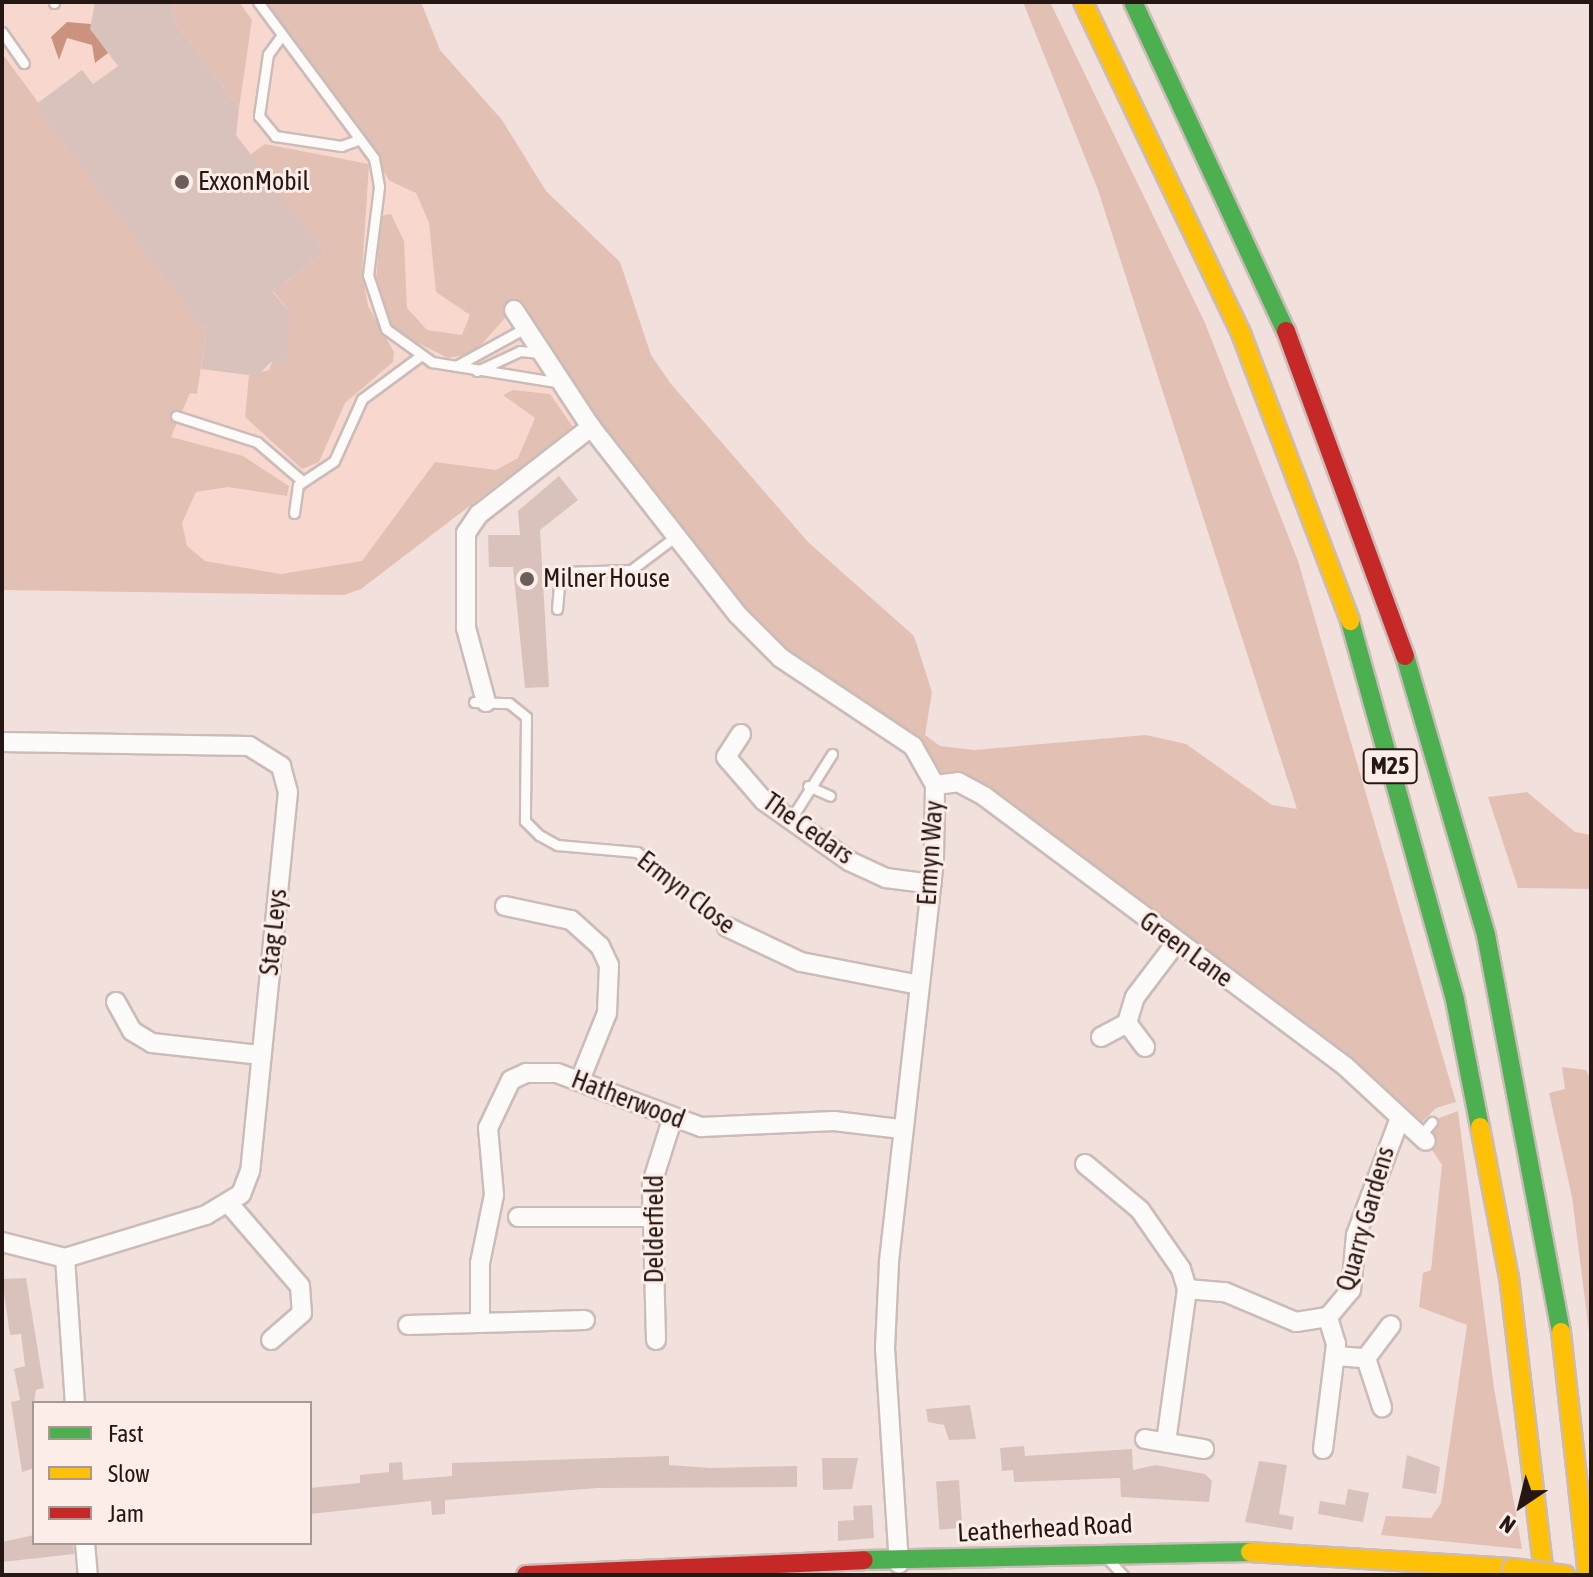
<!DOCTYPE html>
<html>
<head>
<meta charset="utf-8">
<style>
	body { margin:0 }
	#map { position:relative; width:1593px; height:1577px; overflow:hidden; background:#f1e0db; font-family:"Asap Condensed",sans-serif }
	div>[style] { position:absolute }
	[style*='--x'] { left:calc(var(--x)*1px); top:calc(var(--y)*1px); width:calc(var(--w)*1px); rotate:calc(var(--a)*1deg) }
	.built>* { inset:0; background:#f8d8ce }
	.green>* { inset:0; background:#e3c0b4 }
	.water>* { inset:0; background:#cc9280 }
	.building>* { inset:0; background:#d9c2bc; transform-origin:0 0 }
	.roads { filter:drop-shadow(2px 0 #cbbcb8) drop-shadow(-2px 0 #cbbcb8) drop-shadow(0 2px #cbbcb8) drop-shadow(0 -2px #cbbcb8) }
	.lane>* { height:9px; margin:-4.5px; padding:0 4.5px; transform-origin:4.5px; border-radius:4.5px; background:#fdfafa }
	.street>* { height:18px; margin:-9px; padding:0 9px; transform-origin:9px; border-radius:9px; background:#fdfafa }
	.fast>* { height:18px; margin:-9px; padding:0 9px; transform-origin:9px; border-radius:9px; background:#4caf50 }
	.slow>* { height:18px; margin:-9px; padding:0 9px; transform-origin:9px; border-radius:9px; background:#ffc107 }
	.jam>* { height:18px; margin:-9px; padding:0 9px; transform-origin:9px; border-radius:9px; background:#c62828 }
	.bridges { filter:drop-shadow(2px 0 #cbbcb8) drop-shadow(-2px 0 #cbbcb8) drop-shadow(0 2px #cbbcb8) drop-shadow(0 -2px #cbbcb8) }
	.slow-bridge>* { height:18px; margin:-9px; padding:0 9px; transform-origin:9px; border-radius:9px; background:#ffc107 }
	.dots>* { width:22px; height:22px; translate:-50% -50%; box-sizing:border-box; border:4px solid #fcede8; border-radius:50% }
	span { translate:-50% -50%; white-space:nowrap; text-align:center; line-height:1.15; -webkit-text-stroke:6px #fcede8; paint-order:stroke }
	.shield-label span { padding:2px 6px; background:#fcede8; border:2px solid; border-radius:6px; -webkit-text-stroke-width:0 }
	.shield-label { font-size:24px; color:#251814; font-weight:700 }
	.poi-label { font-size:26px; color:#251814 }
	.left { translate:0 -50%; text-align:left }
	.street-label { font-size:26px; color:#251814 }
	.frame { position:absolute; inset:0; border:4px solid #251814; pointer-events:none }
	.legend { position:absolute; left:32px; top:1401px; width:280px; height:144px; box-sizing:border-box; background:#fcede8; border:2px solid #a69893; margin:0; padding:10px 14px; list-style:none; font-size:24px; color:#251814 }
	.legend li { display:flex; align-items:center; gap:16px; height:40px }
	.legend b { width:40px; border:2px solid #a69893 }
	.north { position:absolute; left:1481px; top:1465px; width:80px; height:80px; -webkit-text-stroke:6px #fcede8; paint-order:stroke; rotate:215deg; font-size:22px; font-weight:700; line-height:32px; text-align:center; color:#251814 }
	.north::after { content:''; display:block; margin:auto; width:28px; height:36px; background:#251814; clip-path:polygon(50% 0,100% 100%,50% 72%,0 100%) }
</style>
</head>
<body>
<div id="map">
	<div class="built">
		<div style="clip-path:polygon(2px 2px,281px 2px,578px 423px,361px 589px,344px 595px,2px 590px)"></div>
	</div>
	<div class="green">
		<div style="clip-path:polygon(174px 2px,239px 2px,252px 20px,239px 108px,172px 18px)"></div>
		<div style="clip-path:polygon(265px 2px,421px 2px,440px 50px,502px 120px,546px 191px,620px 262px,651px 355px,671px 384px,808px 542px,914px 636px,932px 692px,925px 735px,940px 746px,974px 750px,1146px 735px,1186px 744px,1272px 805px,1297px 809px,1098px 190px,1023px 2px,1050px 2px,1205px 323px,1298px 561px,1456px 1102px,1436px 1108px,1418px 1126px,971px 779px,941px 774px,912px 739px,764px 638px,663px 515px,525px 316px,505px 318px,474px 353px,448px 358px,396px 332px,375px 294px,381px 216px,391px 214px,404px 241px,407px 308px,427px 330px,462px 335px,470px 315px,436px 292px,429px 223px,416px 193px,390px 181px)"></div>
		<div style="clip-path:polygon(2px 53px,206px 332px,197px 394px,190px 393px,171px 437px,243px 456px,289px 486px,287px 496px,228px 487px,196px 492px,182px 523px,187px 546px,205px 561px,281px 574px,362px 561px,435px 462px,496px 470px,518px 458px,535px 418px,503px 395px,513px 390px,550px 394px,573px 427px,361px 589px,344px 595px,2px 590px)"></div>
		<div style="clip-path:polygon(265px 144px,369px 164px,362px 272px,368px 306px,394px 352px,393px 362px,345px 403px,319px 462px,302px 469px,245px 417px,249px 375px,269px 370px,291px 314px,264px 279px,282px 285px,324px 252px,250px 155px)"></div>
		<div style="clip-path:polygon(1527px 792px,1575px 832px,1591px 835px,1591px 889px,1518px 888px,1488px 797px)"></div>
		<div style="clip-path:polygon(1562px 1067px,1586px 1070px,1591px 1079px,1591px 1348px,1572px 1197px,1549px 1093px,1565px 1089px)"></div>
		<div style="clip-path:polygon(1458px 1111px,1494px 1388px,1522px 1549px,1381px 1535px,1386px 1516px,1431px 1518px,1441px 1503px,1467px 1325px,1419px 1307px,1423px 1273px,1431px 1270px,1442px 1165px,1429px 1145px,1439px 1118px)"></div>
	</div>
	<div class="water">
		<div style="clip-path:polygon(67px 22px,91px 24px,108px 53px,95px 63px,92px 45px,67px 38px,59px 60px,51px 37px)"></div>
	</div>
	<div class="building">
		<div style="clip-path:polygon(95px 2px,174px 2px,172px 18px,239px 108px,236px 135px,324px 252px,273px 292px,291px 314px,285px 364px,271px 362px,257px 376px,201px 369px,206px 332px,35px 105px,82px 70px,93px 84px,118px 66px,90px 29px)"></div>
		<div style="clip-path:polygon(559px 476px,578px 500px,540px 530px,549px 687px,525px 688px,513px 567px,489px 567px,488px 535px,520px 535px,518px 511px)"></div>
		<div style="clip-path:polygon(26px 1278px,44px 1388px,36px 1390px,34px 1403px,34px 1468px,22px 1472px,11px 1402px,20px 1400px,14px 1369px,25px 1366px,21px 1334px,10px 1335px,2px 1279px)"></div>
		<div style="clip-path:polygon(970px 1405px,976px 1439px,949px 1440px,944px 1425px,928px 1422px,926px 1409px)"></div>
		<div style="clip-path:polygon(1024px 1446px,1025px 1456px,1132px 1449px,1133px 1470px,1156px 1465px,1205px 1474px,1212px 1481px,1209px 1502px,1121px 1497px,1120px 1478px,1014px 1482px,1013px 1470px,1002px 1471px,1000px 1448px)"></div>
		<div style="clip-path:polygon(1407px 1455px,1440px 1467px,1436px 1494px,1402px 1488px)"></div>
		<div style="clip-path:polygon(669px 1456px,669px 1465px,710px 1468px,797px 1466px,797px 1487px,597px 1488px,445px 1500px,445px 1514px,432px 1515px,431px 1501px,310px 1514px,310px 1488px,360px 1483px,360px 1475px,389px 1472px,389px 1463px,402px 1462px,403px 1480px,452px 1476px,452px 1463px)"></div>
		<div style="clip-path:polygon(822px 1458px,858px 1458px,852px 1489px,823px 1490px)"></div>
		<div style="clip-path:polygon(1259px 1461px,1287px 1465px,1279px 1514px,1294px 1517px,1292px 1530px,1245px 1522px)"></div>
		<div style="left:959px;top:1480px;width:48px;height:23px;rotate:86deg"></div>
		<div style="clip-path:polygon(1348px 1489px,1369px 1493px,1363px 1522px,1318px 1514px,1320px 1501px,1345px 1505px)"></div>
		<div style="clip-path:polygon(872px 1505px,874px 1538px,838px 1541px,838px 1521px,854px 1520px,853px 1506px)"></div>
		<div style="clip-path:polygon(34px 1535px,34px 1543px,73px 1543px,74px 1554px,2px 1562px,2px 1542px)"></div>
	</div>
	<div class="roads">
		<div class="lane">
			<div style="--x:258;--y:2;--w:194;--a:53.4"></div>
			<div style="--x:374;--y:158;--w:29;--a:80"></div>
			<div style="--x:379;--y:187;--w:89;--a:97.1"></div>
			<div style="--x:368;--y:275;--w:57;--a:71.6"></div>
			<div style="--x:386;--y:329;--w:57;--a:35.7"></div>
			<div style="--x:432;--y:362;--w:132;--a:9.2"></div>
			<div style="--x:54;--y:3;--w:1;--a:-90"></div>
			<div style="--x:2;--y:32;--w:38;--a:55"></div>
			<div style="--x:282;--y:35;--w:24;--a:126"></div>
			<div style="--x:268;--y:54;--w:63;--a:98.3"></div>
			<div style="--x:259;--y:116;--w:26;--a:51"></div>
			<div style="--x:275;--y:136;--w:67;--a:8.6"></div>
			<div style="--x:341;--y:146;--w:20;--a:-20"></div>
			<div style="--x:456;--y:366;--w:79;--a:-28.8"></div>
			<div style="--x:477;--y:371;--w:47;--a:-24.9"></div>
			<div style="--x:520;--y:351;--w:20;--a:6"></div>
			<div style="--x:176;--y:416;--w:85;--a:17.8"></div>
			<div style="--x:257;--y:442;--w:58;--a:40.8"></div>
			<div style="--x:294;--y:513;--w:28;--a:-82"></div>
			<div style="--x:298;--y:485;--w:43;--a:-33.7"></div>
			<div style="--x:334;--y:461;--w:68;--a:-65.7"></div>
			<div style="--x:362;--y:399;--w:71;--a:-36.4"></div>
			<div style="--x:557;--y:609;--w:37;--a:-85"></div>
			<div style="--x:560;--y:572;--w:71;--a:-1.6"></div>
			<div style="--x:631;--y:570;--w:55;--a:-36.9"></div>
			<div style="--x:474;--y:702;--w:35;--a:2"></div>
			<div style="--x:509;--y:703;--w:22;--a:39"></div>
			<div style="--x:526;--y:717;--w:104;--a:90.6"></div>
			<div style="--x:525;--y:821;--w:20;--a:45"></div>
			<div style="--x:539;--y:835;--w:21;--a:29"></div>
			<div style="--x:557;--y:845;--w:80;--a:5"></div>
			<div style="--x:637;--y:852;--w:117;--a:39.8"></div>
			<div style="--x:808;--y:786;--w:24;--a:24"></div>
			<div style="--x:791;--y:819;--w:77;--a:-57.8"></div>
			<div style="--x:1421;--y:1135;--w:17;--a:-50"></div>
			<div style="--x:1106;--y:1557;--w:25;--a:47"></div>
		</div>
		<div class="street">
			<div style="--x:514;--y:310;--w:140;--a:56.7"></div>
			<div style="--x:591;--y:427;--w:237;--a:52"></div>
			<div style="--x:737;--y:614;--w:62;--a:45"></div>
			<div style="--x:781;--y:658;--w:159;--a:33.7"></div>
			<div style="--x:913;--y:746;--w:45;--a:60.6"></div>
			<div style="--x:935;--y:785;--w:75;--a:90.8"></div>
			<div style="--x:934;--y:860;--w:406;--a:96.4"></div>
			<div style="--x:889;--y:1263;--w:85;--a:92.7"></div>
			<div style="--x:885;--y:1348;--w:216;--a:86.3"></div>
			<div style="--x:486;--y:702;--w:77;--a:-105.1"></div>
			<div style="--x:466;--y:628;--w:95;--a:-90"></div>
			<div style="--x:466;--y:533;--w:23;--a:-56"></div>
			<div style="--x:479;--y:514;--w:142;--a:-37.8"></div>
			<div style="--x:741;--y:734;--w:27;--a:123"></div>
			<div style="--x:726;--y:757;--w:58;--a:49.2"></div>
			<div style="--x:764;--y:801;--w:104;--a:35.2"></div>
			<div style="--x:849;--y:861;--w:41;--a:24.7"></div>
			<div style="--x:886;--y:878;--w:46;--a:7.4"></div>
			<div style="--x:2;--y:742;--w:247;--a:0.9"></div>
			<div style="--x:249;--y:746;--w:38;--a:32"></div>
			<div style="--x:281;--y:766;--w:27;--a:75"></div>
			<div style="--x:288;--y:792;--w:381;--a:95.7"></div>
			<div style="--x:250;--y:1171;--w:25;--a:111"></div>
			<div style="--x:241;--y:1194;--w:41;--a:149"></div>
			<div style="--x:206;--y:1215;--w:147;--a:163"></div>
			<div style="--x:65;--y:1258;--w:65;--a:-165.7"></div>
			<div style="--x:935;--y:785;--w:23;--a:-7"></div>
			<div style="--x:958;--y:782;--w:30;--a:28"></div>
			<div style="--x:984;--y:796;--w:451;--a:36.8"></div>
			<div style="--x:1345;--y:1066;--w:110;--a:42.8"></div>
			<div style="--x:505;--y:906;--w:67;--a:12"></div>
			<div style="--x:571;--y:920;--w:39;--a:42"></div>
			<div style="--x:600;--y:946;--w:21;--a:65"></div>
			<div style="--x:609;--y:965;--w:48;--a:92.4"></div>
			<div style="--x:607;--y:1013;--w:72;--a:111.9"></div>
			<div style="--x:727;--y:927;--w:82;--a:25.3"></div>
			<div style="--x:801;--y:962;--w:120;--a:11"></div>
			<div style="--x:116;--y:1002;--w:33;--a:61"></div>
			<div style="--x:132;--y:1031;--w:23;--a:31"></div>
			<div style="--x:152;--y:1043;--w:110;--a:6.3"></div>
			<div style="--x:1127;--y:1023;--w:30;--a:53"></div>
			<div style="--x:1101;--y:1037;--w:30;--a:-28"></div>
			<div style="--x:1127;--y:1023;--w:27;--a:-73"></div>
			<div style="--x:1135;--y:997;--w:68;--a:-52.8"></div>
			<div style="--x:1085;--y:1164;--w:72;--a:39.9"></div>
			<div style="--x:1140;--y:1210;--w:72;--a:55.2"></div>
			<div style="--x:1181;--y:1269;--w:21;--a:73"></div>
			<div style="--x:1187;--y:1289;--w:155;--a:97.8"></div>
			<div style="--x:230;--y:1205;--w:107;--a:49.2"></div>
			<div style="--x:300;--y:1286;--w:27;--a:86"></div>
			<div style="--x:302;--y:1313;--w:41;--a:138.9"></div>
			<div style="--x:518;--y:1217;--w:134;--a:0"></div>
			<div style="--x:65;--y:1258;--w:145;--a:86.1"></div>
			<div style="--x:1187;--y:1289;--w:38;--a:5"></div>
			<div style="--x:1225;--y:1292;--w:77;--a:22.9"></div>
			<div style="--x:1296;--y:1322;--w:32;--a:-9"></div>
			<div style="--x:1328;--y:1317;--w:35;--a:-50"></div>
			<div style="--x:1351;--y:1290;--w:55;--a:-84.8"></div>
			<div style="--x:1356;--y:1235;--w:125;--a:-69.4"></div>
			<div style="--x:480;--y:1322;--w:59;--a:-90"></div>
			<div style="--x:480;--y:1263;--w:69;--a:-78.4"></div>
			<div style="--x:494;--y:1195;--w:67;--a:-95.1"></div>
			<div style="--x:488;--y:1128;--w:53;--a:-64.4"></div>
			<div style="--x:511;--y:1080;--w:17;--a:-25"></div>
			<div style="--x:526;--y:1073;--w:31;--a:0"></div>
			<div style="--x:557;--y:1073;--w:154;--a:20.6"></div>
			<div style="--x:701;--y:1127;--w:133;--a:-2.6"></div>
			<div style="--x:834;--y:1121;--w:66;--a:6.9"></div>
			<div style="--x:408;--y:1325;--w:177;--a:-1.6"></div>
			<div style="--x:656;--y:1340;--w:157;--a:-91.5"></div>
			<div style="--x:652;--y:1183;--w:66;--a:-72.4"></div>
			<div style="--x:1335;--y:1356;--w:31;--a:4"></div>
			<div style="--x:1366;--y:1358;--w:52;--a:71.9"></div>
			<div style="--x:1366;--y:1358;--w:41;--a:-52.9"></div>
			<div style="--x:1145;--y:1439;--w:60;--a:9.6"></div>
			<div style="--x:1323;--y:1449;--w:106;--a:-82.9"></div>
			<div style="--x:1336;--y:1344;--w:28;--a:-107"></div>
			<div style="--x:85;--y:1543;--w:32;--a:85"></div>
		</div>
		<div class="fast">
			<div style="--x:1133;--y:2;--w:363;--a:65.1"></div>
			<div style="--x:1350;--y:621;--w:393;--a:74.5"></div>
			<div style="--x:1455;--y:1000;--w:129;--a:78.9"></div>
			<div style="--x:1405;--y:656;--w:291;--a:73.8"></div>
			<div style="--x:1486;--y:935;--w:404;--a:79.3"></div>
			<div style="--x:864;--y:1560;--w:386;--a:-1.2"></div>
		</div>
		<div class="slow">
			<div style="--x:1083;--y:2;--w:370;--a:64.5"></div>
			<div style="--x:1242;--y:336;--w:305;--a:69.2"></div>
			<div style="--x:1480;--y:1127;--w:153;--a:79.1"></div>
			<div style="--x:1509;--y:1277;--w:300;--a:83.3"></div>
			<div style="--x:1561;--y:1332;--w:244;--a:83.7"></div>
			<div style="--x:1250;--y:1552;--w:262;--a:3.5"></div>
		</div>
		<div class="jam">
			<div style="--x:1286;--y:331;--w:346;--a:69.9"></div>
			<div style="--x:526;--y:1575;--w:338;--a:-2.5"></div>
		</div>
	</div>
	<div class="bridges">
		<div class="slow-bridge">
			<div style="--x:1512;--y:1568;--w:54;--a:7.4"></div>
		</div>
	</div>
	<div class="dots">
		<div style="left:182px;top:182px;background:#6c5e5a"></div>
		<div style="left:527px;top:579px;background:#6c5e5a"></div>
	</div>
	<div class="shield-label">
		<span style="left:1390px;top:766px">M25</span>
	</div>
	<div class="poi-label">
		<span class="left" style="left:198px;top:182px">ExxonMobil</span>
		<span class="left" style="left:543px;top:579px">Milner House</span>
	</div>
	<div class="street-label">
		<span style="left:808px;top:829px;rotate:35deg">The Cedars</span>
		<span style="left:931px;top:853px;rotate:-86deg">Ermyn Way</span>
		<span style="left:686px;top:893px;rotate:38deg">Ermyn Close</span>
		<span style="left:274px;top:932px;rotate:-84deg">Stag Leys</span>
		<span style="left:1186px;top:950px;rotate:36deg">Green Lane</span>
		<span style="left:628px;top:1100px;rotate:21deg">Hatherwood</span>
		<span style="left:1366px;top:1219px;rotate:-74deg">Quarry Gardens</span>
		<span style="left:655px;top:1229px;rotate:-90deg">Delderfield</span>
		<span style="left:1045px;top:1529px;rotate:-3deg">Leatherhead Road</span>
	</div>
	<div class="frame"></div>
	<ul class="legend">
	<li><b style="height:10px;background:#4caf50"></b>Fast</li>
	<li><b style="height:10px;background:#ffc107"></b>Slow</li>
	<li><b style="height:10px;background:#c62828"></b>Jam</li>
	</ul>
	<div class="north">N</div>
</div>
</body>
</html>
